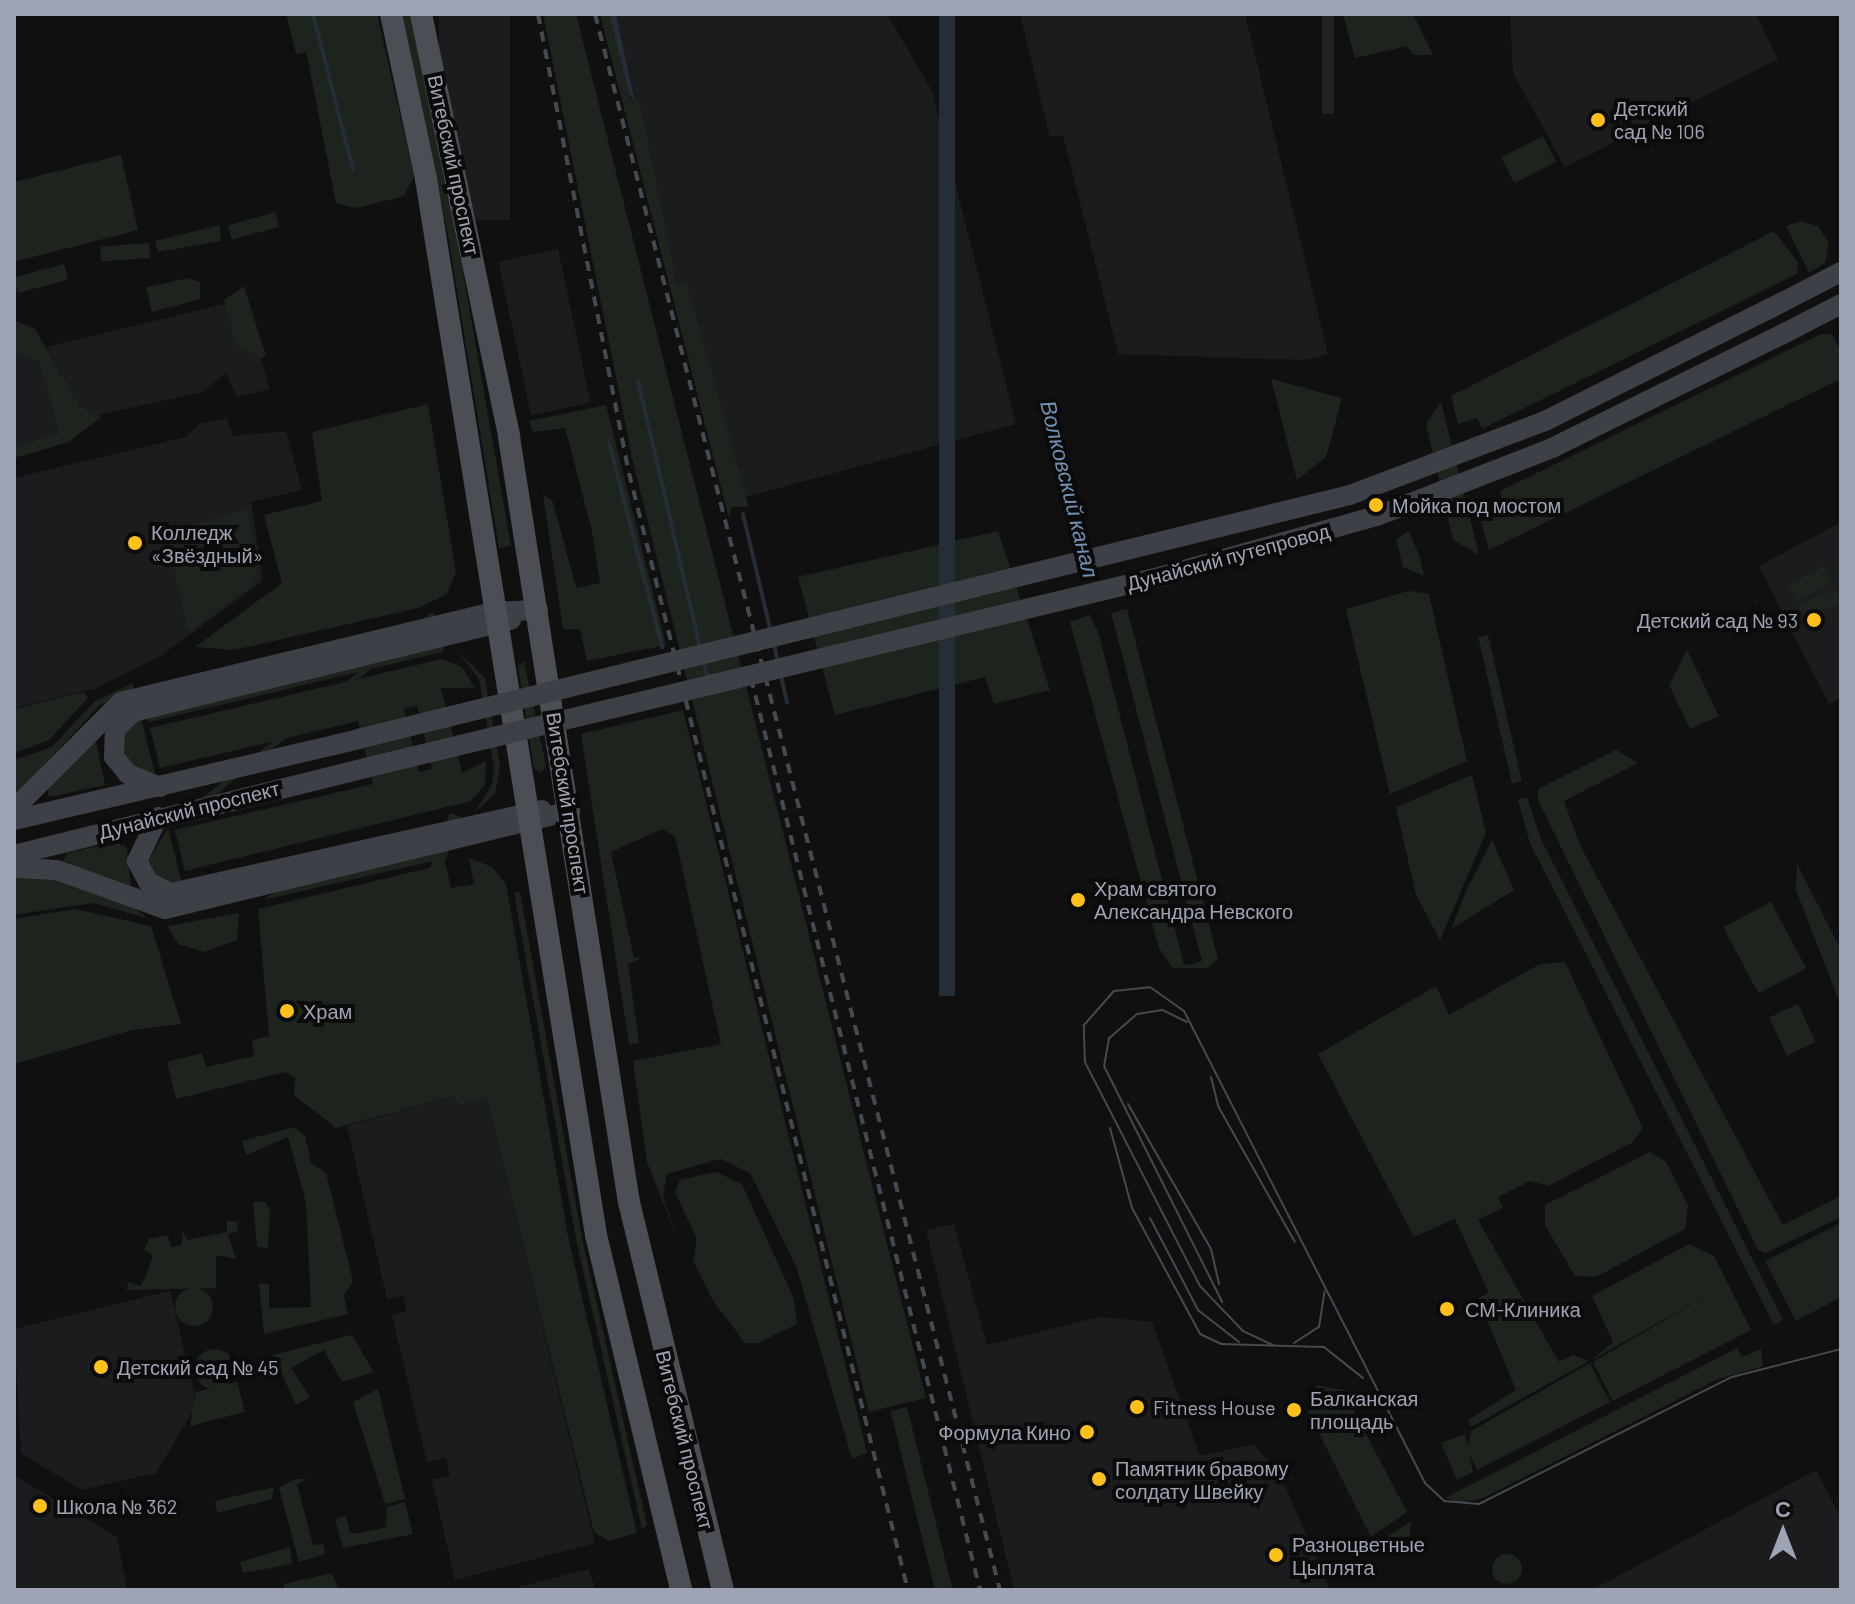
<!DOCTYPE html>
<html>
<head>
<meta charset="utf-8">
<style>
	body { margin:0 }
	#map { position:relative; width:1855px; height:1604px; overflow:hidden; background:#101011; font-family:Barlow,sans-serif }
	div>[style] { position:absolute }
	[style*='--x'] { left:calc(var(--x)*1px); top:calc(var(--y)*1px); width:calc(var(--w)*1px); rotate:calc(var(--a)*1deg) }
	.built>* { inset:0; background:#1b1c1e; transform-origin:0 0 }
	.green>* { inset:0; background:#1c241d; transform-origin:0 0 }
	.round { border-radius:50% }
	.water>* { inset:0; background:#252d36; transform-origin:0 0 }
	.stream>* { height:4px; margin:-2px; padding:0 2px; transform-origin:2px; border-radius:2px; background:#252d36 }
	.secondary>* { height:20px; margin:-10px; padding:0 10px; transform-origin:10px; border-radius:10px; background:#3e4047 }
	.primary>* { height:22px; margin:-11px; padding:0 11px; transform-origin:11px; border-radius:11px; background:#4c4e56 }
	.tram>* { height:2px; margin:-1px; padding:0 1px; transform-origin:1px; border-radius:1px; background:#474950 }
	.rail>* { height:4px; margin-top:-2px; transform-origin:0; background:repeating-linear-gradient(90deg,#474950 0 10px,transparent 0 18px) }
	.secondary-bridge>* { height:20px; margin:-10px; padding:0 10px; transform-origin:10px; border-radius:10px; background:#3e4047 }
	.dots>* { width:22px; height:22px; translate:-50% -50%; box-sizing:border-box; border:4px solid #0b0b0c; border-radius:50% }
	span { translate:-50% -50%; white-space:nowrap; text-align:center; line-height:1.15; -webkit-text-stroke:8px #0b0b0c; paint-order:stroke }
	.poi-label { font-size:20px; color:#9fa4b4 }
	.left { translate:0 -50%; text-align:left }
	.right { translate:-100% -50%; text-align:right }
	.street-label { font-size:20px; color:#9fa4b4 }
	.water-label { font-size:22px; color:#7291b3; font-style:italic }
	.frame { position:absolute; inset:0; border:16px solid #9fa4b4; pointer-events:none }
	.north { position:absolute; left:1743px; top:1492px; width:80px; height:80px; -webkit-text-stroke:6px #0b0b0c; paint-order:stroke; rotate:0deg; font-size:22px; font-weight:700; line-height:32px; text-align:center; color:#9fa4b4 }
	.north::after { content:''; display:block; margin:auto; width:28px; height:36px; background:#9fa4b4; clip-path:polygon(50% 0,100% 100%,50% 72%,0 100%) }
</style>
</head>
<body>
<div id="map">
	<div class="built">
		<div style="left:439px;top:14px;width:71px;height:206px"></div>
		<div style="clip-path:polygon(616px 14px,887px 14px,932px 91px,1016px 424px,745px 497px,686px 281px,677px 285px)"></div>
		<div style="clip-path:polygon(1020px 14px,1245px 14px,1328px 354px,1304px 360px,1118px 354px,1063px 135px,1050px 137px)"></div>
		<div style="clip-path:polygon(1510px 14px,1756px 14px,1778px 59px,1565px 167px,1513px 73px)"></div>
		<div style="left:558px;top:249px;width:157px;height:61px;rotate:78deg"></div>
		<div style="clip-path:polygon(225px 304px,236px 346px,261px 358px,270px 389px,237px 397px,226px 373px,203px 392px,93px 416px,80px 407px,46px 347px)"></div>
		<div style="clip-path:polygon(26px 352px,39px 360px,59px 435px,14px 446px,14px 354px)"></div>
		<div style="clip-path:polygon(227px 418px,233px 436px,286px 431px,302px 490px,251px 502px,263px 581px,159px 657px,94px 689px,14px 708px,14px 478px,186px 437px,199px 424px)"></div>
		<div style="clip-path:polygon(1841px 522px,1841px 697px,1829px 704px,1759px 566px)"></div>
		<div style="clip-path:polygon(456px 1096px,458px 1104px,487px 1097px,595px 1543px,455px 1580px,432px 1480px,450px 1476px,446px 1458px,427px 1462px,392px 1316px,407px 1311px,403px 1295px,387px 1299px,347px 1126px)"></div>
		<div style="clip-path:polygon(954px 1224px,987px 1345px,1099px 1317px,1152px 1322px,1200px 1456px,1253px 1444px,1279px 1472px,1330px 1590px,1014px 1590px,926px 1230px)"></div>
		<div style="clip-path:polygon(170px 1291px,197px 1404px,156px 1473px,81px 1490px,21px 1453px,14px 1329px)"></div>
		<div style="clip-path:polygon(1816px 1470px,1841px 1518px,1841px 1590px,1592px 1590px)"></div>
		<div style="clip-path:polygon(14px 1475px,117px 1537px,127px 1590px,14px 1590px)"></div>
		<div style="clip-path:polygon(589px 1569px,595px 1590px,506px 1590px)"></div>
	</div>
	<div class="green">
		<div style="clip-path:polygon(286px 14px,377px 14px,414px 176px,404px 196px,356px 208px,336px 203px,308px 61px,306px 52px,296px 54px)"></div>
		<div style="clip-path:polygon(402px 14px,410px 14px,456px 233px,511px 546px,499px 548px,448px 235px)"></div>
		<div style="clip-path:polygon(543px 14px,576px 14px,926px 1398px,869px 1412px,633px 462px)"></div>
		<div style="clip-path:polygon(600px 14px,609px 14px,630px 98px,639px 99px,677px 285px,686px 280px,749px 507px,732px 507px,729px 518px)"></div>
		<div style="left:1322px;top:14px;width:12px;height:100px"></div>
		<div style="clip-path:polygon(1343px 14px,1413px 14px,1433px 55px,1413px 55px,1407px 46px,1355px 58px)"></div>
		<div style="left:1543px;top:136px;width:29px;height:47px;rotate:63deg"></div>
		<div style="clip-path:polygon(121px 155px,138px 230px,14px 262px,14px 182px)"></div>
		<div style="left:275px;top:212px;width:15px;height:49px;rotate:74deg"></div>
		<div style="clip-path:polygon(1801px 221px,1818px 226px,1829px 243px,1825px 263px,1809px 273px,1786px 226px)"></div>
		<div style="clip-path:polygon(220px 225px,221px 241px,158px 252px,155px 241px)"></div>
		<div style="clip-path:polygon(1774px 231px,1798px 263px,1797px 274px,1482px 429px,1477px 418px,1458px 424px,1451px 396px)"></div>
		<div style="left:149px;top:243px;width:15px;height:49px;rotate:86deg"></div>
		<div style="left:64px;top:264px;width:16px;height:52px;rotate:75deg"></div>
		<div style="clip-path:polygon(189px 278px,200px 282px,200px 299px,152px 312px,146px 287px)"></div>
		<div style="clip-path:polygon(244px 286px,266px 356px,261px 358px,236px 346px,224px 300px)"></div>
		<div style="clip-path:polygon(14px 320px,35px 329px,80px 407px,101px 417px,69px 442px,14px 458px,14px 446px,59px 434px,39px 361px,14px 354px)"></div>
		<div style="clip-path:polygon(1821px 334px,1832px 334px,1841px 352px,1841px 379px,1489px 550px,1477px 505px,1503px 502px,1500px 491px)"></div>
		<div style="clip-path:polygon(1271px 379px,1342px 398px,1326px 457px,1297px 480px)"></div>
		<div style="clip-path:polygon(1441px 402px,1479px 555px,1453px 540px,1426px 424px)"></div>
		<div style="clip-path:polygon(428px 404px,456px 572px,447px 594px,418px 608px,234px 650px,195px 647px,282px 583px,264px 515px,322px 501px,312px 432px)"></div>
		<div style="clip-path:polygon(606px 405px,666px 645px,587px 661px,580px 629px,563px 629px,543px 494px,553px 502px,576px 588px,600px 583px,592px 531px,565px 428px,533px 432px,529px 421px)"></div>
		<div style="clip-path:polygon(246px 509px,259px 566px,250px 587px,188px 633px,167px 533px)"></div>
		<div style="clip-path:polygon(998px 531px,1050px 690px,994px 704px,985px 677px,835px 715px,798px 577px)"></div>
		<div style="clip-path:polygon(1409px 531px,1419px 555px,1424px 576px,1403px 567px,1396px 539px)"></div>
		<div style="left:1824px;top:566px;width:18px;height:40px;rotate:63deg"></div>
		<div style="left:1835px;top:589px;width:16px;height:40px;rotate:68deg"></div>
		<div style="clip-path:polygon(1408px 591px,1429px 594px,1467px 761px,1390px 794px,1346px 609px)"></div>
		<div style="clip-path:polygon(1127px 609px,1218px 959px,1208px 968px,1173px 968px,1159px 948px,1070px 622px,1089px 615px,1098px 631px,1184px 965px,1193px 964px,1202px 961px,1111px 613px)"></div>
		<div style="left:432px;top:612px;width:6px;height:301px;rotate:51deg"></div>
		<div style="left:1488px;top:635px;width:150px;height:10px;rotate:77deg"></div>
		<div style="clip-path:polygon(445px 646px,442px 652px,149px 722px,147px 716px)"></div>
		<div style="clip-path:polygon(457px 650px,485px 678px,500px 766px,495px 794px,474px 813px,492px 785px,494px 767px,479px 679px)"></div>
		<div style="clip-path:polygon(1687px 650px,1719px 716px,1690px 729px,1669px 685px)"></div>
		<div style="clip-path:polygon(evenodd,442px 659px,462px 667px,475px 688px,441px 688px,462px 773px,486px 761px,485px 785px,471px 801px,185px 871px,175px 830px,373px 784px,358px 721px,160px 768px,150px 728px,442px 659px,417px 706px,432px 769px,419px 772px,404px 709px,417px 706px)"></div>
		<div style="clip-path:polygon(524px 661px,546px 766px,541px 773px,534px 769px,518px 667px)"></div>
		<div style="clip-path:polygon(133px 683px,134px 689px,100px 705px,14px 797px,14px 760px,52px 747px,95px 701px)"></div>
		<div style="clip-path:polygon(84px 692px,88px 698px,49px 740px,14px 753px,14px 709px)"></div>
		<div style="clip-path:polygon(683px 710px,863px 1436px,867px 1453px,852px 1459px,796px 1266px,750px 1173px,720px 1159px,667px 1174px,663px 1197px,678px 1240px,647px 1162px,633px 1061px,721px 1044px,675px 836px,662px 829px,611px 852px,634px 958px,644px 956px,628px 964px,639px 1043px,629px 1044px,581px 734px)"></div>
		<div style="clip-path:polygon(141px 718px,155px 774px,125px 764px,120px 738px)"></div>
		<div style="clip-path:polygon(95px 737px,105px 785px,49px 797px,47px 789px)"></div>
		<div style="clip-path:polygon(1616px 750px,1638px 763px,1564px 801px,1580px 845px,1783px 1225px,1841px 1196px,1841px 1217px,1766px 1253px,1758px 1250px,1538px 800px,1538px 789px)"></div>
		<div style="clip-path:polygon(1472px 775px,1486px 833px,1440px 940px,1416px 895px,1396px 807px)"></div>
		<div style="clip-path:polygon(1527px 797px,1541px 839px,1783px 1320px,1774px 1325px,1530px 843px,1518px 800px)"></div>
		<div style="left:450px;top:813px;width:12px;height:272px;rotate:20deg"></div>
		<div style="clip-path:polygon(168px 828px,182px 884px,159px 881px,147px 863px)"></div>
		<div style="clip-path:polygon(1492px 840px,1514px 890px,1451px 929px,1466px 891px)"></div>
		<div style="clip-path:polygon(119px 841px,127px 849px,131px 888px,63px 861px,67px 853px)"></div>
		<div style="clip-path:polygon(444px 851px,446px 858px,263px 900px,275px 892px)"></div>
		<div style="clip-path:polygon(469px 858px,492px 867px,506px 884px,569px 1241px,637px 1533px,609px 1541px,594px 1532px,487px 1098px,458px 1105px,455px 1096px,336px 1128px,294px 1095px,295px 1078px,286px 1072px,176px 1099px,167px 1062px,202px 1053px,206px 1067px,254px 1056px,252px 1040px,269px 1036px,258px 909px,446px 864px,451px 888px,474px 884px)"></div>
		<div style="clip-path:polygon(1797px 864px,1841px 950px,1841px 1006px,1796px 890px)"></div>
		<div style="clip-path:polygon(34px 871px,136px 909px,147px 918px,93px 903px,14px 915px,14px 873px)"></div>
		<div style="clip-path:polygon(520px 892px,582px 1238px,647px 1525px,642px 1529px,576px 1239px,514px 893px)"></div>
		<div style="left:1771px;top:902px;width:75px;height:54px;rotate:62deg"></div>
		<div style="clip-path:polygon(75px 909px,151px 926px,181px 1024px,132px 1030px,14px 1064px,14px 919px)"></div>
		<div style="clip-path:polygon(239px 913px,237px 940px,204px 952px,178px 944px,167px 926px)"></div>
		<div style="clip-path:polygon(1565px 962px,1643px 1128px,1633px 1142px,1548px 1186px,1530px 1181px,1498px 1197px,1503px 1208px,1478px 1220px,1559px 1362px,1573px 1355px,1589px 1361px,1471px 1427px,1468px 1420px,1516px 1390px,1478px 1298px,1489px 1293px,1455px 1219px,1414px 1237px,1318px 1054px,1436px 986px,1449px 1015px,1540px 964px)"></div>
		<div style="left:1798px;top:1004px;width:42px;height:32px;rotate:65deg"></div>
		<div style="clip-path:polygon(294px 1127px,305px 1135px,311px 1163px,326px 1173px,353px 1281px,344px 1296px,348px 1314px,264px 1334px,259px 1284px,269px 1284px,269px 1308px,311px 1307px,306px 1203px,288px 1137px,246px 1155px,242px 1141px)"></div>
		<div style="clip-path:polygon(1650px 1152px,1666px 1162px,1688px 1205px,1685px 1229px,1596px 1277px,1575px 1276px,1545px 1225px,1545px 1205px)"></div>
		<div style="clip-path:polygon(716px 1172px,742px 1184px,794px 1299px,797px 1324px,758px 1343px,745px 1343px,712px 1299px,693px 1260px,697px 1239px,675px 1192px,680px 1180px)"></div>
		<div style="clip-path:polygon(253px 1202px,266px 1202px,270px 1211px,268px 1248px,257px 1247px)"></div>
		<div style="clip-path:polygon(227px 1221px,238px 1222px,237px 1232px,228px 1234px,236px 1259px,216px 1255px,216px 1288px,126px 1290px,129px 1282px,140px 1286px,144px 1280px,153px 1256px,144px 1250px,149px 1239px,167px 1235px,172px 1247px,182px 1245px,182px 1231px,188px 1240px,227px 1232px)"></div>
		<div style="clip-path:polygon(1841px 1223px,1841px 1297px,1796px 1321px,1765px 1261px)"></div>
		<div style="clip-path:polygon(1689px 1244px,1714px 1256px,1751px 1330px,1613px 1401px,1593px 1362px,1718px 1289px,1592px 1360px,1613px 1342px,1592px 1296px)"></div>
		<div class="round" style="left:175px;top:1288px;width:38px;height:38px"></div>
		<div style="clip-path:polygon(352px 1335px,374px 1372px,342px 1382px,324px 1350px,291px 1368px,310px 1397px,296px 1405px,273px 1355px)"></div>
		<div style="clip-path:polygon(1737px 1348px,1742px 1357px,1761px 1349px,1763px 1366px,1716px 1380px,1485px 1497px,1463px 1503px,1445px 1498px)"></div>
		<div class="round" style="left:195px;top:1349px;width:40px;height:40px"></div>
		<div style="clip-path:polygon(1590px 1363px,1610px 1402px,1477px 1470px,1467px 1449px,1471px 1431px)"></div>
		<div style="clip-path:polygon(237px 1382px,245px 1412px,190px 1426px,196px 1392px)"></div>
		<div style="clip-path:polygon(1317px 1385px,1343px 1390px,1407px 1512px,1371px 1537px,1308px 1411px)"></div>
		<div style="clip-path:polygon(378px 1389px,405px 1499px,385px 1504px,353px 1402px)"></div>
		<div style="left:907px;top:1407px;width:189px;height:17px;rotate:76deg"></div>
		<div style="clip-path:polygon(1465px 1434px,1473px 1472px,1457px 1480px,1441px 1443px)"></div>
		<div style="clip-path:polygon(295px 1479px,307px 1479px,297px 1484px,313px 1545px,323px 1544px,325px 1554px,299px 1562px,279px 1488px)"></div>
		<div style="clip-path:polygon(274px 1487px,272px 1499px,217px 1513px,215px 1501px)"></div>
		<div style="clip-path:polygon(405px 1502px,413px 1534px,343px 1548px,335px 1519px,346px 1516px,350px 1533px,361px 1533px,386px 1527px,387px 1507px)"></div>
		<div style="clip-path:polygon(1411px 1521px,1409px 1550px,1394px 1557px,1378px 1550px,1375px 1545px)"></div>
		<div style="clip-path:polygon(290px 1547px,292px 1564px,243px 1573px,240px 1562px)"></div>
		<div class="round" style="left:1492px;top:1554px;width:30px;height:30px"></div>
		<div style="clip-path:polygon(332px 1573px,338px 1588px,284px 1590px,284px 1584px)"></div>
	</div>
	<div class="water">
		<div style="clip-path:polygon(609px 14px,616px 14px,635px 101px,629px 94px)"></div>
		<div style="left:939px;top:14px;width:16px;height:982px"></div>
	</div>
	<div class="stream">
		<div style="--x:313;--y:14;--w:161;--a:75.6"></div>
		<div style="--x:638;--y:381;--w:273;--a:76.9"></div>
		<div style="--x:609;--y:443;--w:211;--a:75.4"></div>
		<div style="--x:743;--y:514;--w:121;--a:76.7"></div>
		<div style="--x:774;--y:644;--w:19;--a:78"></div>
		<div style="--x:703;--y:660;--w:19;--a:74"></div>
		<div style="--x:781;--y:676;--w:27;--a:77"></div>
	</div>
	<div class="secondary">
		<div style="--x:1769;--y:309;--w:81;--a:-27.2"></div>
		<div style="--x:1783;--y:334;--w:65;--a:-27.3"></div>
		<div style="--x:160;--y:787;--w:35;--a:-158"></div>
		<div style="--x:128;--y:774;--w:22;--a:-129"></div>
		<div style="--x:114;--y:757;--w:27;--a:-88"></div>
		<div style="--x:115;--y:730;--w:25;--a:-45"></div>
		<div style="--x:133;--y:712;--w:389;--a:-13.7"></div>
		<div style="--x:14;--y:809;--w:151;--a:-45"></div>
		<div style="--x:121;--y:702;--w:382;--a:-13.6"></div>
		<div style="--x:492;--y:612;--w:46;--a:-2.5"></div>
		<div style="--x:158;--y:817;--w:49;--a:115.5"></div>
		<div style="--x:137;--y:861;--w:24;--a:62"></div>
		<div style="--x:148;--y:882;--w:25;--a:26"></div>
		<div style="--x:171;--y:893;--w:380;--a:-12.6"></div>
		<div style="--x:14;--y:820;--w:353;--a:-13.2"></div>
		<div style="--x:14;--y:855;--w:362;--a:-13.9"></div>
		<div style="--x:14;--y:868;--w:43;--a:2.7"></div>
		<div style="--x:57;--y:870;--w:115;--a:19.9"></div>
		<div style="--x:165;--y:909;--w:417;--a:-13.6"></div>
	</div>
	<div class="primary">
		<div style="--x:391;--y:14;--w:169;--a:78"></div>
		<div style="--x:426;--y:179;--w:1070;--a:80.85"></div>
		<div style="--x:596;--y:1235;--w:365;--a:76.5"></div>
		<div style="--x:421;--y:14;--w:432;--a:78.2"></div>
		<div style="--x:509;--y:437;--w:774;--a:81.09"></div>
		<div style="--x:629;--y:1202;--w:399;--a:76.4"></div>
	</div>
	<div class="tram">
		<div style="--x:1187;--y:1022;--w:28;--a:-154"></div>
		<div style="--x:1162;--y:1010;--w:25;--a:171"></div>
		<div style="--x:1137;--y:1014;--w:37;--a:139"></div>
		<div style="--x:1109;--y:1038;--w:28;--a:100"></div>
		<div style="--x:1104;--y:1066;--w:264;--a:63.4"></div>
		<div style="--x:1211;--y:1077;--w:30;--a:76"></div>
		<div style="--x:1218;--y:1106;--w:156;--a:60.5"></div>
		<div style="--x:1128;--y:1104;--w:167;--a:60.2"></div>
		<div style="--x:1211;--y:1249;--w:36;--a:77"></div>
		<div style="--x:1110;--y:1128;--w:83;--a:74.6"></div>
		<div style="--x:1132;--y:1208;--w:143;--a:61.6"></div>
		<div style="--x:1200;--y:1334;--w:23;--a:25"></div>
		<div style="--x:1221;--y:1344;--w:103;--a:1.7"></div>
		<div style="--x:1324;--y:1347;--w:50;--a:38.5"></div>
		<div style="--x:1150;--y:1218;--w:104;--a:62.4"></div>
		<div style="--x:1198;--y:1310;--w:52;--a:38"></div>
		<div style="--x:1294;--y:1343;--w:30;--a:-33"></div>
		<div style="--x:1319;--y:1327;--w:36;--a:-81"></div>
		<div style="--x:1273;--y:1345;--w:33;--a:-155"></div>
		<div style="--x:1243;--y:1331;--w:62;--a:-133.7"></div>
		<div style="--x:1200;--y:1286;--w:252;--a:-117.2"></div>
		<div style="--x:1085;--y:1062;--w:37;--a:-92"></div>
		<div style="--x:1084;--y:1025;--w:45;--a:-48.6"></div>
		<div style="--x:1114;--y:991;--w:36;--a:-6"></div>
		<div style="--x:1150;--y:987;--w:42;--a:35.2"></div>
		<div style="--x:1184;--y:1011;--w:530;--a:62.95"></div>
		<div style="--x:1425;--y:1483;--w:26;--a:43"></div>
		<div style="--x:1444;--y:1501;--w:35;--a:5"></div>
		<div style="--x:1479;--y:1504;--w:283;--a:-26.7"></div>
		<div style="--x:1732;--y:1377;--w:113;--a:-14.4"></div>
	</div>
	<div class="rail">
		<div style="--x:538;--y:14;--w:468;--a:78.8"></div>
		<div style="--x:629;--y:473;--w:1151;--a:75.98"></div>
		<div style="--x:595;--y:14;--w:1627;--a:75.59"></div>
		<div style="--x:751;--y:678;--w:940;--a:75.9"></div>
	</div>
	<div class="secondary-bridge">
		<div style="--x:358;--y:739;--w:1022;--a:-13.82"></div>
		<div style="--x:1350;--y:495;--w:209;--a:-20.8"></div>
		<div style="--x:1545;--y:421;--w:250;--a:-26.6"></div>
		<div style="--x:365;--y:768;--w:821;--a:-13.53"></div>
		<div style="--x:1163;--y:576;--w:222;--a:-15.7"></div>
		<div style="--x:1377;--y:516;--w:188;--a:-21.2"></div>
		<div style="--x:1552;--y:448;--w:258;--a:-26.3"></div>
	</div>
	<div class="dots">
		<div style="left:1598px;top:120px;background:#ffc01a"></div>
		<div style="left:1376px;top:505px;background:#ffc01a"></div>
		<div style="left:135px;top:543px;background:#ffc01a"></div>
		<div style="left:1814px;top:620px;background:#ffc01a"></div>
		<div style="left:1078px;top:900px;background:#ffc01a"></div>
		<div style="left:287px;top:1011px;background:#ffc01a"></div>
		<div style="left:1447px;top:1309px;background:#ffc01a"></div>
		<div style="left:101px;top:1367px;background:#ffc01a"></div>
		<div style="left:1137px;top:1407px;background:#ffc01a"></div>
		<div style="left:1294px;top:1410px;background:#ffc01a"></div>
		<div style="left:1087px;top:1432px;background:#ffc01a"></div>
		<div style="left:1099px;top:1479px;background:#ffc01a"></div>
		<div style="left:40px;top:1506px;background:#ffc01a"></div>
		<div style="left:1276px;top:1555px;background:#ffc01a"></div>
	</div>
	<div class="poi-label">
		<span class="left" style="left:1614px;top:120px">Детский<br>сад № 106</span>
		<span class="left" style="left:1392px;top:505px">Мойка под мостом</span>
		<span class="left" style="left:151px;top:544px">Колледж<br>«Звёздный»</span>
		<span class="right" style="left:1798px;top:620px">Детский сад № 93</span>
		<span class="left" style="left:1094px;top:900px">Храм святого<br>Александра Невского</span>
		<span class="left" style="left:303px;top:1011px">Храм</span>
		<span class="left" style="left:1465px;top:1309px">СМ-Клиника</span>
		<span class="left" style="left:117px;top:1367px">Детский сад № 45</span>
		<span class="left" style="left:1310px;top:1410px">Балканская<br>площадь</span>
		<span class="left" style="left:1153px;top:1407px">Fitness House</span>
		<span class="right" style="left:1071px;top:1432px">Формула Кино</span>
		<span class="left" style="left:1115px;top:1480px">Памятник бравому<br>солдату Швейку</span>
		<span class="left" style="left:56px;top:1506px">Школа № 362</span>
		<span class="left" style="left:1292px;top:1556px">Разноцветные<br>Цыплята</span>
	</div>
	<div class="street-label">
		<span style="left:454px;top:165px;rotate:78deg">Витебский проспект</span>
		<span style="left:1228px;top:557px;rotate:-15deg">Дунайский путепровод</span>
		<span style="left:568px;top:803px;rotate:81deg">Витебский проспект</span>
		<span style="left:189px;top:810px;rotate:-14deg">Дунайский проспект</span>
		<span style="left:685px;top:1440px;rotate:76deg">Витебский проспект</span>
	</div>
	<div class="water-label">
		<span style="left:1070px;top:489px;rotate:76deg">Волковский канал</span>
	</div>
	<div class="frame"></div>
	<div class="north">С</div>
</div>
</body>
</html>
